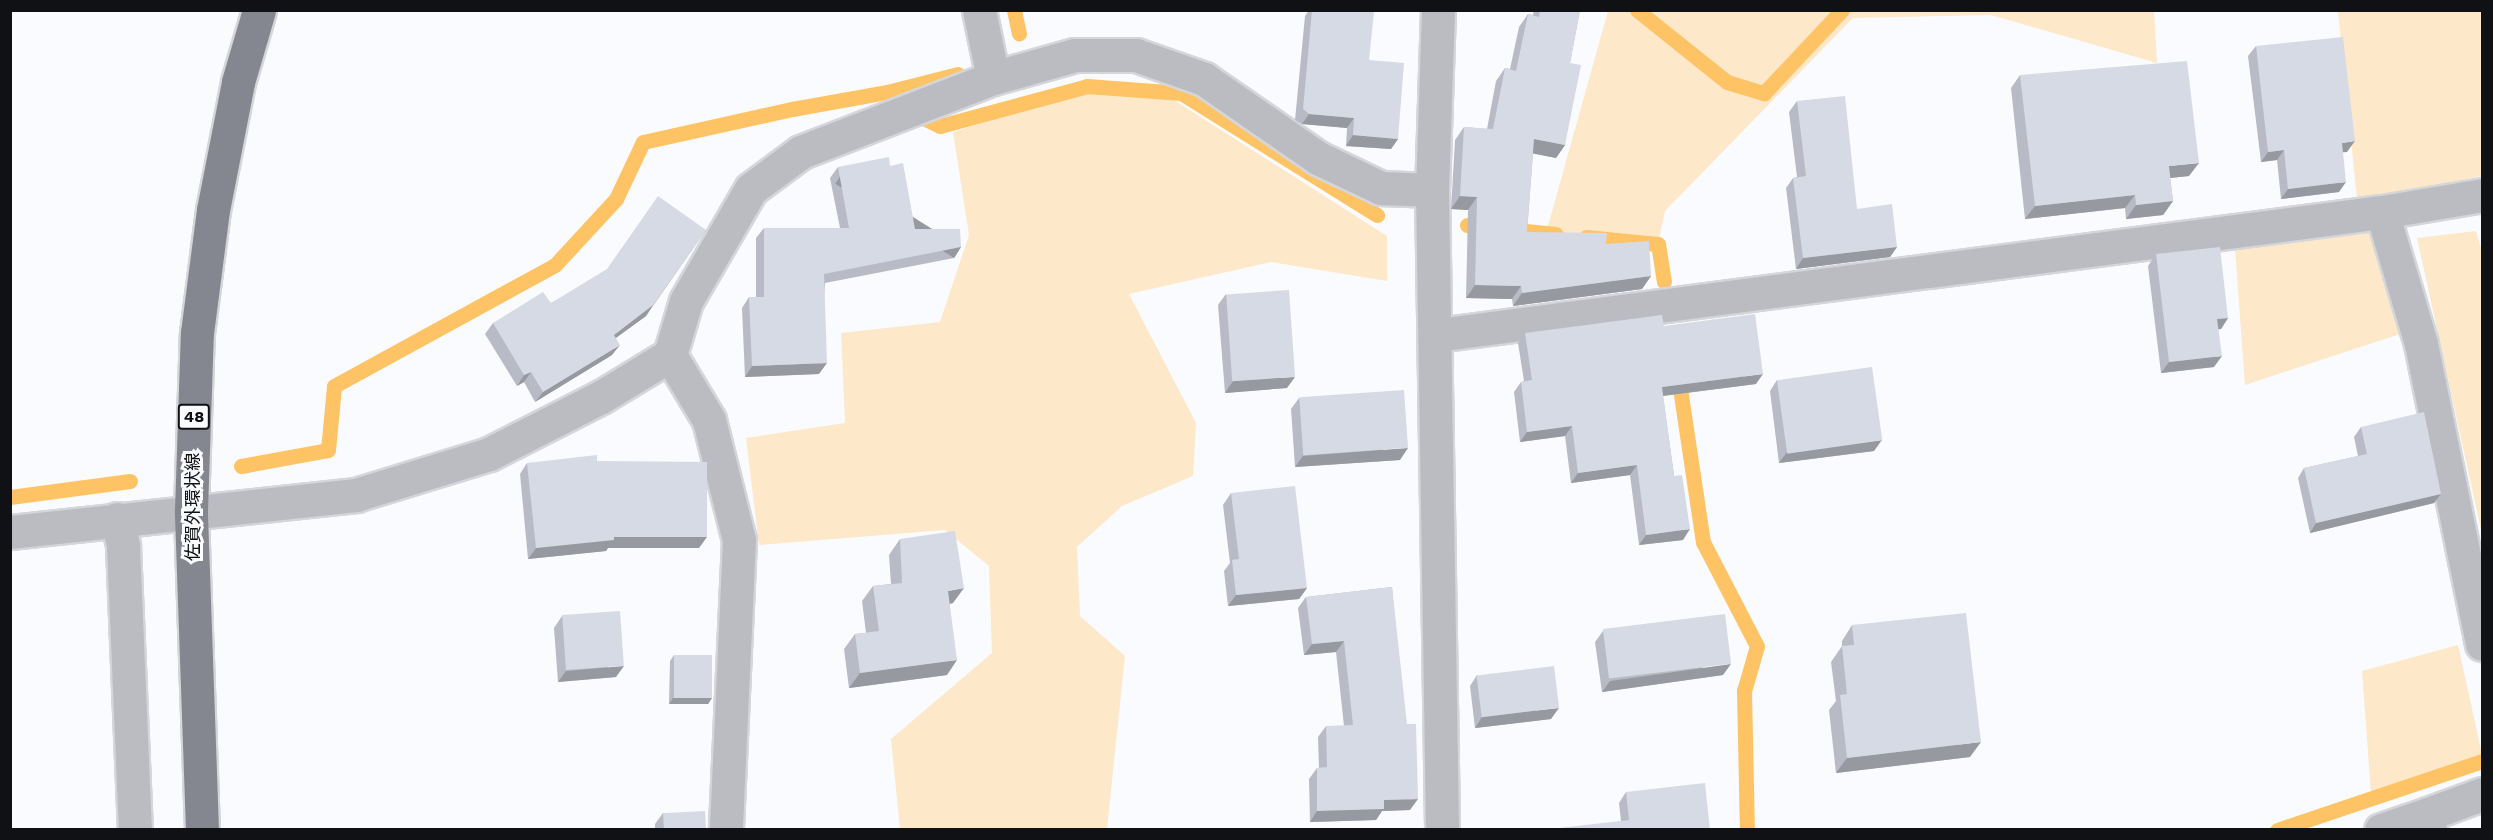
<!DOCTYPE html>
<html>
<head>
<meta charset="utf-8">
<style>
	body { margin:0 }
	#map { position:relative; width:2493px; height:840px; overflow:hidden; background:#fafbfe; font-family:"Work Sans","Noto Sans JP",sans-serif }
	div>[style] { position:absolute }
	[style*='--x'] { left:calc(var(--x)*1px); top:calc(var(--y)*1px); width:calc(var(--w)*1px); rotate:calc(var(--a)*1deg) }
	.green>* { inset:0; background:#fde8c9 }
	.stream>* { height:15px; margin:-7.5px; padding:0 7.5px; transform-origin:7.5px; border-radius:7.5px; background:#fec365 }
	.roads { filter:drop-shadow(2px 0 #d4d6d9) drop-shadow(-2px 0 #d4d6d9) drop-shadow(0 2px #d4d6d9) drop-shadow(0 -2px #d4d6d9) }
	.minor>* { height:33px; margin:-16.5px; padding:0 16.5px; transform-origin:16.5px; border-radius:16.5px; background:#babcc1 }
	.tertiary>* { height:33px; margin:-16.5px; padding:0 16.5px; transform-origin:16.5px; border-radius:16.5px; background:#babcc1 }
	.primary>* { height:33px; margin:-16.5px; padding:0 16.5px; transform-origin:16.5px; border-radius:16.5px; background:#848790 }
	.wall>* { inset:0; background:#b8bbc5 }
	.shaded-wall>* { inset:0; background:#9699a0; transform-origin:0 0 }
	.building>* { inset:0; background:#d6dae5; transform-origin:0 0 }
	span { translate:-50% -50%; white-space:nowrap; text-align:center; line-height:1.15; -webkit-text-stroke:6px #fafbfe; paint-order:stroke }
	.shield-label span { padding:2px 4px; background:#fafbfe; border:2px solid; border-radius:4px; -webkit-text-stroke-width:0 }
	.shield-label { font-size:16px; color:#0f1114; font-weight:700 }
	.street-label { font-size:18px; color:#0f1114 }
	.frame { position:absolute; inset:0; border:12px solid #0f1114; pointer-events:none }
</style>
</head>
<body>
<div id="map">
	<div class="green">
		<div style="clip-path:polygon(1608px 11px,2154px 11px,2157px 63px,1991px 15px,1853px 18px,1665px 211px,1658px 244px,1546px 233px)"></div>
		<div style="clip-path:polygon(2338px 11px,2482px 11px,2482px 176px,2367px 199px,2400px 334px,2245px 385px,2235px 249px,2360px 230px)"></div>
		<div style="clip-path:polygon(1092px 90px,1174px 100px,1387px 236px,1387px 281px,1271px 262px,1129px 294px,1196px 423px,1193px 476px,1122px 506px,1077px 547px,1080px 616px,1125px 656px,1107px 829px,900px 829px,891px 739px,992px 653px,989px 566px,945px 530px,759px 545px,746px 438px,845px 423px,841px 333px,940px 322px,969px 235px,953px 132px)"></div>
		<div style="clip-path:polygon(2476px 231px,2482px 252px,2482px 534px,2417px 238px)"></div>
		<div style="clip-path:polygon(2458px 645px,2482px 754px,2371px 793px,2362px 671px)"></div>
	</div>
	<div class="stream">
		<div style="--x:1014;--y:10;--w:24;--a:78"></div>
		<div style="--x:1637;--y:10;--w:115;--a:38.7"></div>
		<div style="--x:1727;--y:82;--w:39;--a:17"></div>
		<div style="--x:1764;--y:93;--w:114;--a:-46.8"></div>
		<div style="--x:887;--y:92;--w:73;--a:-14.2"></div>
		<div style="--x:1467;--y:225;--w:89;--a:5.8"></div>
		<div style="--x:1586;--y:237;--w:72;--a:5.6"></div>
		<div style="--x:1658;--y:244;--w:38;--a:81"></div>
		<div style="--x:1678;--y:375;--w:169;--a:81.5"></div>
		<div style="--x:1703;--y:542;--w:117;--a:62.6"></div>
		<div style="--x:1757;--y:646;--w:47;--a:106.1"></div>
		<div style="--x:1744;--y:691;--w:139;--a:88.8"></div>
		<div style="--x:241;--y:466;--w:88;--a:-10.4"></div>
		<div style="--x:328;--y:450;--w:64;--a:-84.6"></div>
		<div style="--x:334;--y:386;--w:252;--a:-28.7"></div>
		<div style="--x:555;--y:265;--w:90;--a:-47.3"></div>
		<div style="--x:616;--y:199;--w:63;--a:-64.7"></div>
		<div style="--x:643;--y:142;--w:153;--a:-12.5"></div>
		<div style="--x:792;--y:109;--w:97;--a:-10.1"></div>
		<div style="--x:887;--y:92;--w:14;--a:56"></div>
		<div style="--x:895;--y:104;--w:50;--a:26.1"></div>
		<div style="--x:940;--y:126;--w:152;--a:-15.2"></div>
		<div style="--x:1087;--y:86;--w:94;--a:4.3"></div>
		<div style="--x:1181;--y:93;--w:231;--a:31.9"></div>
		<div style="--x:10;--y:497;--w:121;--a:-7.6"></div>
		<div style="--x:2277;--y:830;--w:216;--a:-18.6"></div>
	</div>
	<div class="roads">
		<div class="minor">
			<div style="--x:979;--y:10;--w:69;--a:78.4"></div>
			<div style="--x:2382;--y:212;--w:138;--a:73.5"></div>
			<div style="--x:2421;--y:344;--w:306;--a:78.5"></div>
			<div style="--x:1437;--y:335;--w:953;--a:-7.42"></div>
			<div style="--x:2382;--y:212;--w:101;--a:-9.6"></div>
			<div style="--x:670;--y:355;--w:76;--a:59"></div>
			<div style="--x:709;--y:420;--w:124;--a:76"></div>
			<div style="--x:739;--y:540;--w:290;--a:92.6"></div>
			<div style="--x:117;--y:519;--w:28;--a:77"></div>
			<div style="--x:123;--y:546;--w:284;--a:87.6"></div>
			<div style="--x:10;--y:532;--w:348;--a:-6.1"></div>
			<div style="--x:356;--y:495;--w:139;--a:-17.1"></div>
			<div style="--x:489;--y:454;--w:126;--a:-27"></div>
			<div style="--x:601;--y:397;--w:81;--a:-31.3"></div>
			<div style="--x:670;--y:355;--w:56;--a:-73.5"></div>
			<div style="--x:686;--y:301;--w:129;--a:-59.9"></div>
			<div style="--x:751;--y:189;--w:62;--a:-36.5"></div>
			<div style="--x:801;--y:152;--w:206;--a:-21.1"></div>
			<div style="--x:993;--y:78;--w:85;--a:-15.7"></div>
			<div style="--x:1075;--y:55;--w:61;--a:0"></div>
			<div style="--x:1136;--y:55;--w:72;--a:19.4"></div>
			<div style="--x:1204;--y:79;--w:139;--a:34.7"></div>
			<div style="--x:1318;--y:158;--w:70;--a:25.5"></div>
			<div style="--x:1381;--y:188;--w:51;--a:2.2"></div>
			<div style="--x:2381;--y:830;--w:50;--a:-18.8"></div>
			<div style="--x:2430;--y:830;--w:16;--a:-97"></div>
			<div style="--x:2428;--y:814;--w:58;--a:-20.3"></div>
		</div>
		<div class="tertiary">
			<div style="--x:1438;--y:10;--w:180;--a:91.9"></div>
			<div style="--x:1432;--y:190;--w:640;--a:89.1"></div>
		</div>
		<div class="primary">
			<div style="--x:202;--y:830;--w:320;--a:-92"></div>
			<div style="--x:191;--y:510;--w:177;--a:-88.1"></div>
			<div style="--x:197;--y:333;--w:124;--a:-82.6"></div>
			<div style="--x:213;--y:210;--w:130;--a:-78.9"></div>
			<div style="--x:238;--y:82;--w:75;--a:-73.7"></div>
		</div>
	</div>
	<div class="wall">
		<div style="clip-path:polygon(1309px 10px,1362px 10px,1369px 60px,1398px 139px,1391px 149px,1346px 146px,1347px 128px,1302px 124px,1295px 120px,1305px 16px)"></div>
		<div style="clip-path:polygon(1534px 10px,1580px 10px,1570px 63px,1565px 145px,1556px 158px,1533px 153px,1527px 232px,1606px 244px,1651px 276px,1642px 289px,1513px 306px,1512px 299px,1466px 298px,1468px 210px,1451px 209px,1455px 140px,1464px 127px,1487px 129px,1496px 81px,1505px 68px,1510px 69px,1519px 27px,1528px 14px,1533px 15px)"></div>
		<div style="clip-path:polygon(2256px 46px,2347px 152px,2343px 152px,2339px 192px,2281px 199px,2277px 160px,2261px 162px,2248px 56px)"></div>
		<div style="clip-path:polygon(2020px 75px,2189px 176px,2170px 178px,2173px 201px,2163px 215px,2126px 219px,2125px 208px,2025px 219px,2011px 88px)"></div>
		<div style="clip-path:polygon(1797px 101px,1857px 209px,1897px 247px,1890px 257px,1796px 269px,1786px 188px,1793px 178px,1797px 177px,1789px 112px)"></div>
		<div style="clip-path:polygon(890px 166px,915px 229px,961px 247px,954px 258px,825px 283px,819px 374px,745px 377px,742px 308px,749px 297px,756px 297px,756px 238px,764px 228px,840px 228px,830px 178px,838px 167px)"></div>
		<div style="clip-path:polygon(706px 230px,646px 316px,616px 338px,612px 355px,535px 402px,524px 382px,517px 386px,485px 334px,493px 323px,551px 303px)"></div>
		<div style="clip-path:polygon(2156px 254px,2228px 318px,2221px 329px,2218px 329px,2214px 367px,2161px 373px,2148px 266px)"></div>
		<div style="clip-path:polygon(1226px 294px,1287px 388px,1225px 393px,1218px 305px)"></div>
		<div style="clip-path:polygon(1664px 326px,1756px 384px,1663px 396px,1683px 540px,1639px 545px,1630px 475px,1571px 483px,1565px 436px,1520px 442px,1514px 392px,1521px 382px,1524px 381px,1518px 343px,1525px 333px)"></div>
		<div style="clip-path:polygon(1777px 380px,1874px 451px,1779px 463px,1770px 391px)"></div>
		<div style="clip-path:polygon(1299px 398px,1400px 460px,1295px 467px,1291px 409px)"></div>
		<div style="clip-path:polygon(2361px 427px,2441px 494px,2434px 503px,2310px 533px,2298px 478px,2304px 468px,2358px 456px,2354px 437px)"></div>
		<div style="clip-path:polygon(597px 461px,699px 548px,608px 548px,606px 551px,528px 559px,520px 474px,527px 463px)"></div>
		<div style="clip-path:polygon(1231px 493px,1307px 588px,1299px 599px,1228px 606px,1224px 571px,1230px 563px,1223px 505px)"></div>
		<div style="clip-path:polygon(900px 539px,953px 603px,950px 604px,947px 675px,849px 688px,844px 649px,855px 634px,866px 633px,862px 601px,873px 586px,891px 584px,889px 555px)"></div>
		<div style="clip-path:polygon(1392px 587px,1410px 810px,1382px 811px,1376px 820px,1310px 822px,1309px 779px,1317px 768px,1319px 768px,1318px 737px,1326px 726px,1344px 726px,1336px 652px,1304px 655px,1298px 608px,1306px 597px)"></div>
		<div style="clip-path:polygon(562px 616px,616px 677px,558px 682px,554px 628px)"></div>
		<div style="clip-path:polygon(1852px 625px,1970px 757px,1836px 773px,1829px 710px,1836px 701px,1831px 662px,1842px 646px,1842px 641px)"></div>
		<div style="clip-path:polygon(1603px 631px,1723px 675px,1602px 692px,1595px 642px)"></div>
		<div style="clip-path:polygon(674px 655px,712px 698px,708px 704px,669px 704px,670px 661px)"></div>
		<div style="clip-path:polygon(1477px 675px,1551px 719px,1475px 728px,1470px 686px)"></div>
		<div style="clip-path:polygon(1626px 792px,1710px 830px,1621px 821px,1619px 803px)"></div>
		<div style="clip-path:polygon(663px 813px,706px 830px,655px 830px,655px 824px)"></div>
	</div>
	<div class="shaded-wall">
		<div style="clip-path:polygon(1309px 114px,1354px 118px,1347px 128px,1302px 124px)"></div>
		<div style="clip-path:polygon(1353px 135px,1398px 139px,1391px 149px,1346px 146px)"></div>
		<div style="clip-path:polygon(1534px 139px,1565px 145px,1556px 158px,1525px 152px)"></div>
		<div style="clip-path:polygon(2355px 141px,2347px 152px,2335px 153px,2342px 143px)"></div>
		<div style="clip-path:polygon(2284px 150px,2277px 160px,2261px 162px,2268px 152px)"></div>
		<div style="clip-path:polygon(2199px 163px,2189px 176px,2160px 179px,2169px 166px)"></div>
		<div style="clip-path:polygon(2346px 182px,2339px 192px,2281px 199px,2288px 189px)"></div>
		<div style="clip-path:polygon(2135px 195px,2125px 208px,2025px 219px,2035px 206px)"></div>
		<div style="clip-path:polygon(1460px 196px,1477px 197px,1468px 210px,1451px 209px)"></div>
		<div style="clip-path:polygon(2173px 201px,2163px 215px,2126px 219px,2136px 205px)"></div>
		<div style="left:961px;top:247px;width:13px;height:140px;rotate:122deg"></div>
		<div style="clip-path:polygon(1897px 247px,1890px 257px,1796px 269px,1803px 258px)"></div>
		<div style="clip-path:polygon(1651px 276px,1642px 289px,1513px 306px,1522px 293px)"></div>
		<div style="clip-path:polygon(1475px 285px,1521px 286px,1512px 299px,1466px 298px)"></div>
		<div style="clip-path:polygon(653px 305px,646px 316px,606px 345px,614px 335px)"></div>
		<div style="clip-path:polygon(2228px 318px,2221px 329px,2209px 331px,2217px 319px)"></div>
		<div style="clip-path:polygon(620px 345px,612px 355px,535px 402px,543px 392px)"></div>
		<div style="clip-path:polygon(2222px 356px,2214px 367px,2161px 373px,2169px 362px)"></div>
		<div style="clip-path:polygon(827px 363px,819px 374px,745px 377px,752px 366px)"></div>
		<div style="clip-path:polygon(531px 372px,524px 382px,517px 386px,524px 375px)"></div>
		<div style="clip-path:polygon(1763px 374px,1756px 384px,1654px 397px,1662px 387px)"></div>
		<div style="clip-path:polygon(1295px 377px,1287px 388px,1225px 393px,1233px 381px)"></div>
		<div style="clip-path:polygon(1572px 426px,1565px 436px,1520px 442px,1527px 432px)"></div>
		<div style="clip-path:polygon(1882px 440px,1874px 451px,1779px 463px,1787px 452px)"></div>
		<div style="clip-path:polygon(1408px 448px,1400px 460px,1295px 467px,1303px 456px)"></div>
		<div style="clip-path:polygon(1637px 465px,1630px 475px,1571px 483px,1578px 473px)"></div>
		<div style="clip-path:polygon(2441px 494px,2434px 503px,2310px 533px,2316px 523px)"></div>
		<div style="clip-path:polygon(1690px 529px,1683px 540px,1639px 545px,1646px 535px)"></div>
		<div style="clip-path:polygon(614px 537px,707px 537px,699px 548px,608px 548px,606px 551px,528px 559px,536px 548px)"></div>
		<div style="clip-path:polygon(964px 588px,953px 603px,938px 606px,948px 591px)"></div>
		<div style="clip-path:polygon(1307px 588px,1299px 599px,1228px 606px,1236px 595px)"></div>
		<div style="clip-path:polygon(1344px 641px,1336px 652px,1304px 655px,1312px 644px)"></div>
		<div style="clip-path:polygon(957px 660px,947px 675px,849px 688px,860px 673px)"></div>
		<div style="clip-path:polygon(1731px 664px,1723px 675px,1602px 692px,1610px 681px)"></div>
		<div style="clip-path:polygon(624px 666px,616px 677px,558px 682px,566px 671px)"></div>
		<div style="clip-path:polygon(673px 698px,712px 698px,708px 704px,669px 704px)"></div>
		<div style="clip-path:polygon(1559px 708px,1551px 719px,1475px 728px,1482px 717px)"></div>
		<div style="clip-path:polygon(1981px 742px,1970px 757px,1836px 773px,1847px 758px)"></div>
		<div style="clip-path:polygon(1418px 799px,1410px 810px,1382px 811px,1376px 820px,1310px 822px,1317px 811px,1384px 800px)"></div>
	</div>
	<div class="building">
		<div style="clip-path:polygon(1312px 10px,1362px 10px,1374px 12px,1369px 60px,1404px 63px,1398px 139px,1353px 135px,1354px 118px,1309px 114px,1303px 109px)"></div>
		<div style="clip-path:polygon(1540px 10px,1580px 10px,1570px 63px,1581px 65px,1565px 145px,1534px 139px,1527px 232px,1607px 233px,1606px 244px,1649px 241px,1651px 276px,1522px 293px,1521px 286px,1475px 285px,1477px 197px,1460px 196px,1464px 127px,1493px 129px,1505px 68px,1516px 71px,1528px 14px,1539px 17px)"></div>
		<div style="clip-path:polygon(2343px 37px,2355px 141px,2342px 143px,2346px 182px,2288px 189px,2284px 150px,2268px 152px,2256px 46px)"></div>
		<div style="clip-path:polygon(2187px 61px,2199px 163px,2169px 166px,2173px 201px,2136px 205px,2135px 195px,2035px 206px,2020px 75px)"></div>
		<div style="clip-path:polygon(1845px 96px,1857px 209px,1892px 204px,1897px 247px,1803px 258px,1793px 178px,1806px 176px,1797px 101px)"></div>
		<div style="clip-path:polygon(889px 157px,890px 166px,903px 163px,915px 229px,960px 229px,961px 247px,824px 274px,827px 363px,752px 366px,749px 297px,764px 297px,764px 228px,849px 228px,838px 167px)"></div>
		<div style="clip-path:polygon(658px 196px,706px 230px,653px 305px,614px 335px,620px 345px,543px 392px,531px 372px,524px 375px,493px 323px,543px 292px,551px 303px,607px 269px)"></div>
		<div style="clip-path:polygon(2220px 247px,2228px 318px,2217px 319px,2222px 356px,2169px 362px,2156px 254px)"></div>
		<div style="left:1289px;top:290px;width:87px;height:63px;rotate:86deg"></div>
		<div style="clip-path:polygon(1755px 314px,1763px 374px,1662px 387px,1674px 476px,1682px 475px,1690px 529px,1646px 535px,1637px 465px,1578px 473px,1572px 426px,1527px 432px,1521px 382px,1532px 380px,1525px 333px,1662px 315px,1664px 326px)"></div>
		<div style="left:1872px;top:367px;width:74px;height:96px;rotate:82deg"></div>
		<div style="left:1404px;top:390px;width:58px;height:105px;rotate:86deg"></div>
		<div style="clip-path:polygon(2424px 412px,2441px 494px,2316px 523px,2304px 468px,2367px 454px,2361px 427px)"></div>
		<div style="clip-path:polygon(597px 455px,597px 461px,707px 462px,707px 537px,614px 537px,614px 540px,536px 548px,527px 463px)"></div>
		<div style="clip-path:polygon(1295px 486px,1307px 588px,1236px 595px,1232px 560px,1239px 559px,1231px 493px)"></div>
		<div style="clip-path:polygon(955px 531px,964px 588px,948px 591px,957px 660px,860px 673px,855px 634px,879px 631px,873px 586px,902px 583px,900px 539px)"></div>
		<div style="clip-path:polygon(1392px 587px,1407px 724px,1416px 724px,1418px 799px,1384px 800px,1384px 809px,1317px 811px,1317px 768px,1327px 767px,1326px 726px,1353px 725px,1344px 641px,1312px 644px,1306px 597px)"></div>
		<div style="left:620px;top:611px;width:55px;height:58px;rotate:86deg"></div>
		<div style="clip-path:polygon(1966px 613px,1981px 742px,1847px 758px,1840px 695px,1847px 694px,1842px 646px,1854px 645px,1852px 625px)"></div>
		<div style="left:1725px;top:614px;width:50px;height:123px;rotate:83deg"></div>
		<div style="left:674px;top:655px;width:38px;height:43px"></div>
		<div style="left:1554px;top:666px;width:42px;height:78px;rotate:83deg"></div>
		<div style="clip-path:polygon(1705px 783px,1710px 830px,1542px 830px,1629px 820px,1626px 792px)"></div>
		<div style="left:705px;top:811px;width:19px;height:42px;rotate:87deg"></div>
	</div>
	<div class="shield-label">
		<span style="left:194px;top:417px">48</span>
	</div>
	<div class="street-label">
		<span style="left:193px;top:507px;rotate:-90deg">佐賀外環状線</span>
	</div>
	<div class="frame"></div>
</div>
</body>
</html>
